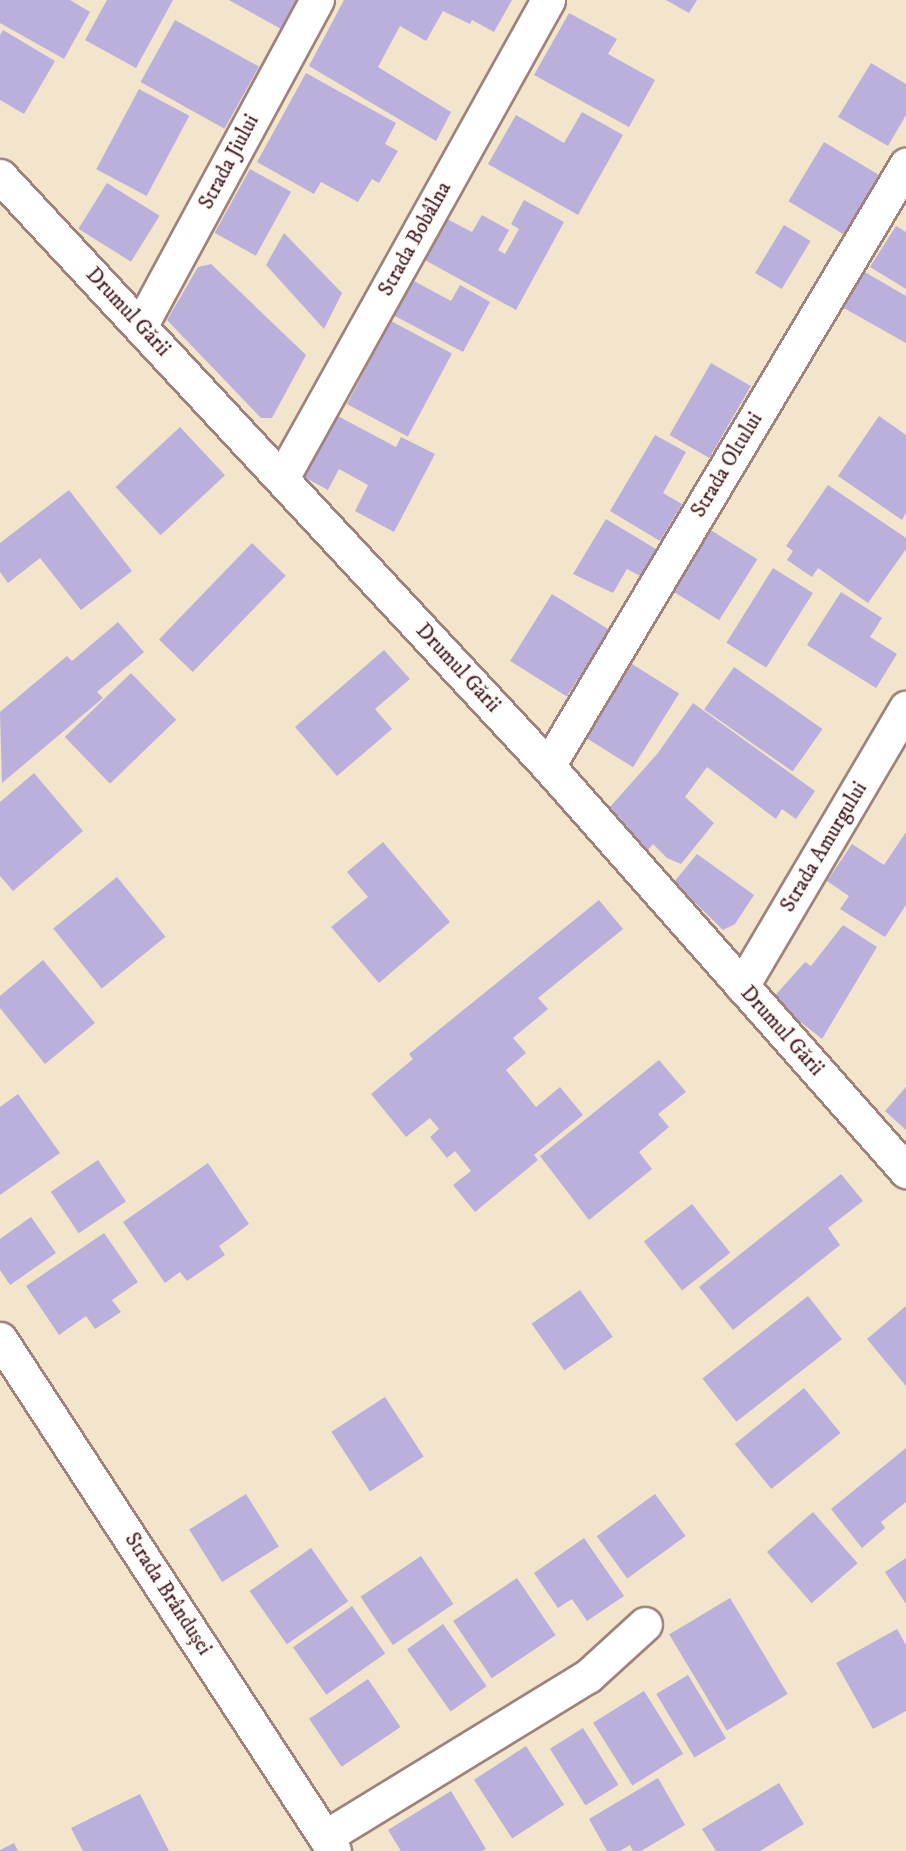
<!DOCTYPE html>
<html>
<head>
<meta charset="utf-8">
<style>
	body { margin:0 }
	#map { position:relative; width:906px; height:1851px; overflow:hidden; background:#f2e5cb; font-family:"IM FELL DW Pica",serif }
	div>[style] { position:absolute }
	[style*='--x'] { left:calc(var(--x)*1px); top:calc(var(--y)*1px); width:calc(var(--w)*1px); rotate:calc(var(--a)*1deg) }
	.building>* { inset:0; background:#bab0db; transform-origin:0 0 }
	.roads { filter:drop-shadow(2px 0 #9e827b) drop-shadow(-2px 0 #9e827b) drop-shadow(0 2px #9e827b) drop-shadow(0 -2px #9e827b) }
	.minor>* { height:33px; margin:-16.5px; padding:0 16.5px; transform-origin:16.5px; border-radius:16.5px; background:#fff }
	span { translate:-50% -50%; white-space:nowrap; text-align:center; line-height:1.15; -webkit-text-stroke:4.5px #fdfcf7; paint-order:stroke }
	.street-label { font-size:21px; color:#4a1f2b }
</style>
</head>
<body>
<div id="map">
	<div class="building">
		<div style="clip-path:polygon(0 0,70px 0,90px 12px,64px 59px,0 23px)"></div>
		<div style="clip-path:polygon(107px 0,173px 0,136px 68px,85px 40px)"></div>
		<div style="clip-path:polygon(229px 0,297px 0,281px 29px)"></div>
		<div style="clip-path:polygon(344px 0,512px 0,494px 32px,472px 20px,470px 24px,443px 11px,426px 41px,400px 26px,378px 67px,451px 112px,436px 141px,309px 66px)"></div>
		<div style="clip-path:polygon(666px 0,697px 0,689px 13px)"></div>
		<div style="clip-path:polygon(569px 13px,617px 39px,608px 54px,655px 80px,629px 127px,534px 75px)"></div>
		<div style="left:175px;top:20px;width:96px;height:71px;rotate:29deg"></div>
		<div style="clip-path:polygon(3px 30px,55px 61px,24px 114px,0 100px,0 35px)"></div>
		<div style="clip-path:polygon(871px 63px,906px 84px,906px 115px,888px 146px,838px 117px)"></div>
		<div style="clip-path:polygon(306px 73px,396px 123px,385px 144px,398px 151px,379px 183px,372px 179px,358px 202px,321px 182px,314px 194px,257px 162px)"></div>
		<div style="left:139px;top:89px;width:57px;height:91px;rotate:28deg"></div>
		<div style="clip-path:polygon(582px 112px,623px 135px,578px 215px,488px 164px,516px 115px,564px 143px)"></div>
		<div style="left:824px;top:142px;width:72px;height:69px;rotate:31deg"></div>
		<div style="left:250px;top:169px;width:47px;height:73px;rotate:29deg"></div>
		<div style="left:107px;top:183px;width:62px;height:54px;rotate:32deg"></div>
		<div style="clip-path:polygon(524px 200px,564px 222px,516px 310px,423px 259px,445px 218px,472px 232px,482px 215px,509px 230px,498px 250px,505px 254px,519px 229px,511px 224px)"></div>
		<div style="left:784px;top:225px;width:31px;height:56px;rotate:31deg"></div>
		<div style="clip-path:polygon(896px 226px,906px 232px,906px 289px,870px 267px)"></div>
		<div style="clip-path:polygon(284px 233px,342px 293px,324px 329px,266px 265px)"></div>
		<div style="clip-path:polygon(211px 264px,306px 355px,272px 418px,261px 418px,167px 320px,198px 267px)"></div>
		<div style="clip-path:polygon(863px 271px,906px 296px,906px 343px,842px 307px)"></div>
		<div style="clip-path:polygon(412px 280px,451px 301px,460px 285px,490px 302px,463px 352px,393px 315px)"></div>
		<div style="left:391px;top:321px;width:69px;height:94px;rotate:28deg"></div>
		<div style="left:711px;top:363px;width:46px;height:83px;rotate:30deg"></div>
		<div style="clip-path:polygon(334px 414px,396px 447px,401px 437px,435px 454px,394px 532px,355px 511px,368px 485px,339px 469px,328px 490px,302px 476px)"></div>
		<div style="clip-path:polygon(879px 416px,906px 435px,906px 513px,902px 520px,838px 476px)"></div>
		<div style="left:180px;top:427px;width:66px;height:88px;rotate:47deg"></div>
		<div style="clip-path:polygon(655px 435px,686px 452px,663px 493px,682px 504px,660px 541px,610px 511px)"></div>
		<div style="clip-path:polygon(828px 485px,906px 538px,906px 549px,868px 603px,818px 568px,812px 577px,787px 560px,793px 551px,786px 546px)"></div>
		<div style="clip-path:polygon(69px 490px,132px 571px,81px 610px,40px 558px,8px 583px,0 572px,0 543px)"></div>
		<div style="clip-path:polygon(606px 519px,656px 549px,640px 576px,627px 569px,613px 593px,573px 574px)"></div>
		<div style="left:709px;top:529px;width:57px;height:72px;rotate:32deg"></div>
		<div style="left:252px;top:543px;width:47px;height:134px;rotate:44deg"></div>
		<div style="left:773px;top:568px;width:47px;height:88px;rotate:32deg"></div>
		<div style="clip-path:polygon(841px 592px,882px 618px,870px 637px,897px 654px,876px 688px,807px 645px)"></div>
		<div style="left:552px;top:594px;width:67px;height:79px;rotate:32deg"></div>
		<div style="clip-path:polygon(118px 622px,144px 652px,97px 692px,103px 698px,2px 783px,0 712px,67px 656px,72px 661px)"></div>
		<div style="clip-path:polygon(384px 650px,410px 679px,375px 709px,392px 729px,337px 776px,295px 727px)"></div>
		<div style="left:624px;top:659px;width:65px;height:87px;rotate:32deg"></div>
		<div style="left:734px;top:667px;width:108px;height:52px;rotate:35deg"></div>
		<div style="left:131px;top:673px;width:65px;height:92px;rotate:46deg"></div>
		<div style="clip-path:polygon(693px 703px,815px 791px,796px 819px,782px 809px,776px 819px,707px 767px,685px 797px,714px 823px,681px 864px,667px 858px,653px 844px,648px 850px,610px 807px,658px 753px)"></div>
		<div style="clip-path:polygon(34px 773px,83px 831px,13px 891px,0 876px,0 802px)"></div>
		<div style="clip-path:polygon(906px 832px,906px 905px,885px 937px,840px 909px,849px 896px,827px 881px,852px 844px,884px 865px)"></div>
		<div style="clip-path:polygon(383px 842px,450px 922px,379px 983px,331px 927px,368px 897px,347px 872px)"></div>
		<div style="clip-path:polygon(697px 854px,754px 895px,735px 924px,723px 930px,674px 882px)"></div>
		<div style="left:117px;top:877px;width:77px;height:82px;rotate:51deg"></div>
		<div style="clip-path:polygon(599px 900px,623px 929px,538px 998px,548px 1009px,513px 1038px,526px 1053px,506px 1070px,536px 1107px,560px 1087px,583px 1115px,534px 1155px,538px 1160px,475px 1212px,453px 1185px,471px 1171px,455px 1151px,447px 1158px,430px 1137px,439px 1129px,430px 1118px,406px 1137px,371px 1094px,413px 1059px,409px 1054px)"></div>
		<div style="clip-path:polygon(843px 925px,877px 947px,822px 1039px,772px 999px,805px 962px,811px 966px)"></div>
		<div style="clip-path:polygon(43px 960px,95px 1023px,45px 1064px,0 1008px,0 996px)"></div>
		<div style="clip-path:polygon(659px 1060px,686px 1092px,658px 1114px,669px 1127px,639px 1152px,652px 1169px,589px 1220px,540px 1156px)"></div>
		<div style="clip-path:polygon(906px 1087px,906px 1130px,885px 1111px)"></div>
		<div style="clip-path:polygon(18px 1094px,60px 1153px,0 1195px,0 1107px)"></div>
		<div style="left:98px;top:1160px;width:50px;height:57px;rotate:56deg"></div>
		<div style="clip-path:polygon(208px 1163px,249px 1224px,219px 1246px,225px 1255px,187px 1281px,180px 1272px,165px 1283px,123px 1222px)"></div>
		<div style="clip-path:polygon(841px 1174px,863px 1201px,828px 1228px,840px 1245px,733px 1330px,699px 1287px)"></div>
		<div style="left:692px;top:1204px;width:62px;height:61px;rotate:52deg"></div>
		<div style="clip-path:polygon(31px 1217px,56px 1253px,10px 1285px,0 1270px,0 1239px)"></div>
		<div style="clip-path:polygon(104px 1233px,138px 1282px,112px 1300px,121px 1312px,95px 1329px,86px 1316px,59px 1335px,26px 1286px)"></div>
		<div style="left:580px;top:1290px;width:57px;height:59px;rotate:55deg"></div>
		<div style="left:808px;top:1296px;width:55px;height:134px;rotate:52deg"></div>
		<div style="clip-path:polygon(906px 1306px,906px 1386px,867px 1339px)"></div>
		<div style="left:804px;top:1388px;width:58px;height:89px;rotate:51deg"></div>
		<div style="left:385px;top:1397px;width:71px;height:64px;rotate:57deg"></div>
		<div style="clip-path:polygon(906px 1448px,906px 1502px,881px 1522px,885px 1528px,862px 1548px,831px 1509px)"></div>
		<div style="left:246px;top:1494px;width:62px;height:67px;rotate:58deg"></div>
		<div style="left:655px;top:1494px;width:52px;height:72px;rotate:54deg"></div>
		<div style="left:813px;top:1512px;width:68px;height:61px;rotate:49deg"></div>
		<div style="clip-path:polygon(584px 1538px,624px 1596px,587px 1621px,572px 1599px,558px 1608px,534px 1573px)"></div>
		<div style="left:311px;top:1548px;width:65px;height:75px;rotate:55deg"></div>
		<div style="left:421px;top:1556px;width:58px;height:73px;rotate:56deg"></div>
		<div style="clip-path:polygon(906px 1558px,906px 1604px,885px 1572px)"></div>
		<div style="left:517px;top:1578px;width:69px;height:77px;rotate:56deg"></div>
		<div style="left:730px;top:1598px;width:112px;height:71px;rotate:59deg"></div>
		<div style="left:352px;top:1606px;width:58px;height:72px;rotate:55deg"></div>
		<div style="left:443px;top:1624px;width:76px;height:44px;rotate:55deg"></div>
		<div style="clip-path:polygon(897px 1629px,906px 1645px,906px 1711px,873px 1729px,836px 1663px)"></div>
		<div style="left:688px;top:1675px;width:74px;height:37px;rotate:59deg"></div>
		<div style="left:368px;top:1679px;width:58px;height:71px;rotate:56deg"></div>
		<div style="left:644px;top:1691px;width:74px;height:60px;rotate:58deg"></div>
		<div style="left:583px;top:1728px;width:67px;height:39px;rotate:58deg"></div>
		<div style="left:526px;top:1746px;width:70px;height:62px;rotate:57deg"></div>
		<div style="clip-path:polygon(658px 1778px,685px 1825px,641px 1851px,633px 1851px,630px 1845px,620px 1851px,607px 1851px,589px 1819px)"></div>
		<div style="clip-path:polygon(779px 1783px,804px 1824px,760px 1851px,716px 1851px,702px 1829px)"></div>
		<div style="clip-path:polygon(451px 1791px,486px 1849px,482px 1851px,401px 1851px,388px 1830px)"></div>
		<div style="clip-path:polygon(140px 1794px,169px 1851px,83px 1851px,71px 1828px)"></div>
		<div style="clip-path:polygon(14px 1843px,18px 1851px,0 1851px,0 1850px)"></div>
	</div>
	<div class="roads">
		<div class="minor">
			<div style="--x:0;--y:176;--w:805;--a:47.11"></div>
			<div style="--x:548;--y:766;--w:541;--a:48.52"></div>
			<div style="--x:141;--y:325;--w:370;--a:-61.6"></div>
			<div style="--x:282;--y:478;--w:547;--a:-60.9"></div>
			<div style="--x:548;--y:766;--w:700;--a:-59.22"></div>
			<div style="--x:742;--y:986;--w:323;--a:-59.5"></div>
			<div style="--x:0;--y:1339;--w:611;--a:56.88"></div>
			<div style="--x:325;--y:1837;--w:308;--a:-31.5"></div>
			<div style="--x:588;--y:1676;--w:77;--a:-42.4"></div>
		</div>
	</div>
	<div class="street-label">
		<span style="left:229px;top:162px;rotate:-62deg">Strada Jiului</span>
		<span style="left:415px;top:239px;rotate:-61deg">Strada Bobâlna</span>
		<span style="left:128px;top:312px;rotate:47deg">Drumul Gării</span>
		<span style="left:727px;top:465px;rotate:-59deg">Strada Oltului</span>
		<span style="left:458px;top:668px;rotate:47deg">Drumul Gării</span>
		<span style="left:824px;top:847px;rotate:-59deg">Strada Amurgului</span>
		<span style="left:782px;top:1031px;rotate:48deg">Drumul Gării</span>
		<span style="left:168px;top:1594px;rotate:57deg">Strada Brândușei</span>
	</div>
</div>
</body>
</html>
